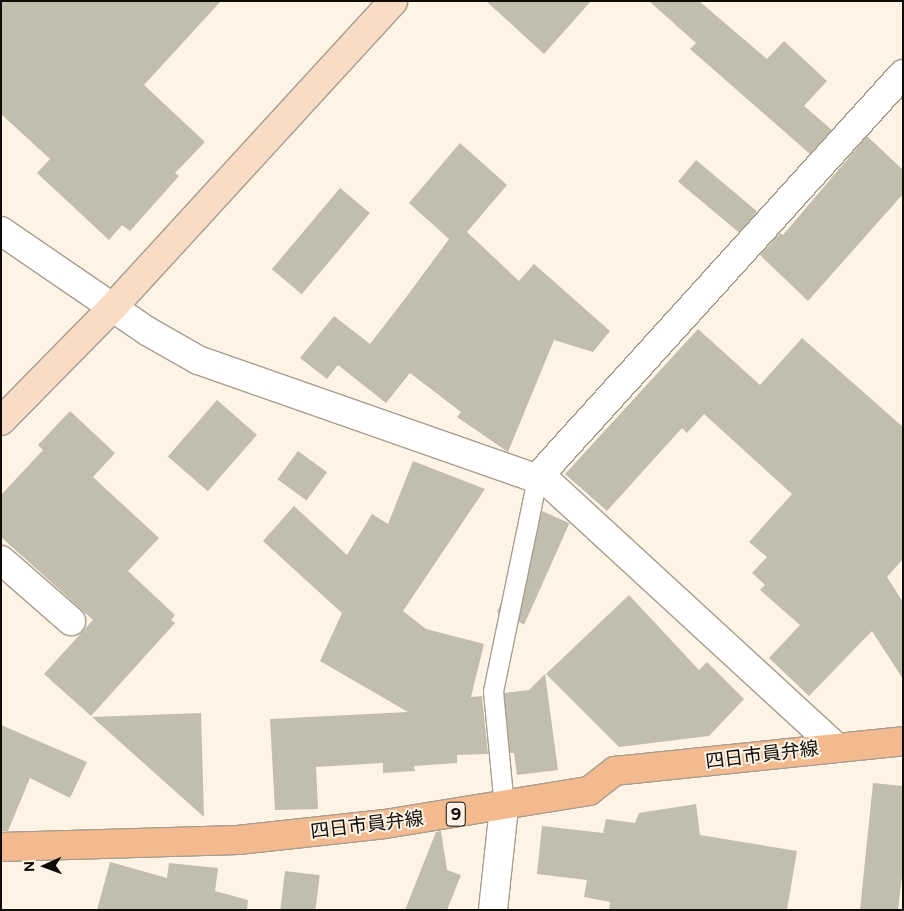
<!DOCTYPE html>
<html>
<head>
<meta charset="utf-8">
<style>
	body { margin:0 }
	#map { position:relative; width:904px; height:911px; overflow:hidden; background:#fef3e5; font-family:Figtree,"Noto Sans JP",sans-serif }
	div>[style] { position:absolute }
	[style*='--x'] { left:calc(var(--x)*1px); top:calc(var(--y)*1px); width:calc(var(--w)*1px); rotate:calc(var(--a)*1deg) }
	.building>* { inset:0; background:#c1beae; transform-origin:0 0 }
	.roads { filter:drop-shadow(1px 0 #a79e90) drop-shadow(-1px 0 #a79e90) drop-shadow(0 1px #a79e90) drop-shadow(0 -1px #a79e90) }
	.lane>* { height:19px; margin:-9.5px; padding:0 9.5px; transform-origin:9.5px; border-radius:9.5px; background:#fff }
	.street>* { height:28px; margin:-14px; padding:0 14px; transform-origin:14px; border-radius:14px; background:#fff }
	.secondary>* { height:28px; margin:-14px; padding:0 14px; transform-origin:14px; border-radius:14px; background:#f8dcc6 }
	.primary>* { height:28px; margin:-14px; padding:0 14px; transform-origin:14px; border-radius:14px; background:#f2ba8e }
	span { translate:-50% -50%; white-space:nowrap; text-align:center; line-height:1.15; -webkit-text-stroke:4px #fef3e5; paint-order:stroke }
	.shield-label span { padding:1px 4px; background:#fef3e5; border:1px solid; border-radius:4px; -webkit-text-stroke-width:0 }
	.shield-label { font-size:18px; color:#0f0c07; font-weight:700 }
	.street-label { font-size:19px; color:#0f0c07 }
	.frame { position:absolute; inset:0; border:2px solid #0f0c07; pointer-events:none }
	.north { position:absolute; left:20px; top:841px; width:50px; height:50px; -webkit-text-stroke:4px #fef3e5; paint-order:stroke; rotate:268deg; font-size:14px; font-weight:700; line-height:20px; text-align:center; color:#0f0c07 }
	.north::after { content:''; display:block; margin:auto; width:18px; height:22px; background:#0f0c07; clip-path:polygon(50% 0,100% 100%,50% 72%,0 100%) }
</style>
</head>
<body>
<div id="map">
	<div class="building">
		<div style="clip-path:polygon(1px 1px,221px 1px,144px 85px,205px 142px,175px 173px,179px 176px,130px 231px,122px 225px,109px 240px,37px 173px,50px 159px,1px 114px)"></div>
		<div style="clip-path:polygon(486px 1px,591px 1px,544px 54px)"></div>
		<div style="clip-path:polygon(649px 1px,699px 1px,767px 59px,784px 41px,827px 81px,804px 106px,832px 130px,810px 154px,690px 49px,696px 43px)"></div>
		<div style="clip-path:polygon(867px 136px,903px 170px,903px 194px,808px 301px,760px 255px,780px 233px,783px 235px)"></div>
		<div style="clip-path:polygon(460px 143px,507px 185px,467px 232px,519px 281px,534px 264px,610px 331px,593px 352px,554px 340px,508px 452px,457px 417px,461px 412px,410px 373px,386px 403px,338px 365px,327px 379px,300px 358px,334px 316px,370px 344px,407px 296px,449px 239px,409px 203px)"></div>
		<div style="left:696px;top:160px;width:80px;height:28px;rotate:40deg"></div>
		<div style="left:340px;top:188px;width:39px;height:106px;rotate:40deg"></div>
		<div style="clip-path:polygon(698px 329px,760px 385px,802px 338px,903px 427px,903px 559px,887px 577px,903px 602px,903px 679px,872px 631px,809px 696px,769px 658px,800px 625px,760px 590px,765px 585px,752px 573px,767px 557px,749px 542px,792px 494px,704px 414px,687px 433px,682px 428px,607px 511px,565px 474px)"></div>
		<div style="left:217px;top:400px;width:53px;height:75px;rotate:41deg"></div>
		<div style="clip-path:polygon(70px 411px,115px 453px,93px 477px,159px 538px,128px 571px,175px 615px,171px 620px,175px 623px,91px 716px,44px 674px,93px 620px,1px 537px,1px 495px,43px 450px,38px 445px)"></div>
		<div style="left:298px;top:451px;width:36px;height:35px;rotate:36deg"></div>
		<div style="clip-path:polygon(413px 461px,485px 489px,403px 611px,426px 629px,484px 644px,471px 697px,482px 696px,488px 754px,457px 755px,457px 763px,414px 766px,415px 771px,383px 773px,383px 763px,316px 767px,318px 809px,275px 810px,270px 719px,408px 712px,320px 661px,342px 613px,263px 541px,294px 506px,347px 555px,372px 514px,388px 524px)"></div>
		<div style="left:542px;top:511px;width:30px;height:111px;rotate:24deg"></div>
		<div style="clip-path:polygon(629px 595px,699px 670px,707px 662px,744px 699px,709px 736px,619px 747px,546px 674px)"></div>
		<div style="clip-path:polygon(545px 674px,558px 770px,517px 775px,514px 753px,510px 753px,504px 693px,529px 690px)"></div>
		<div style="clip-path:polygon(201px 713px,204px 817px,92px 717px)"></div>
		<div style="clip-path:polygon(1px 725px,87px 762px,70px 798px,30px 778px,8px 831px,1px 831px)"></div>
		<div style="clip-path:polygon(873px 783px,903px 786px,903px 868px,898px 910px,860px 910px)"></div>
		<div style="clip-path:polygon(696px 804px,700px 835px,797px 851px,787px 910px,609px 910px,610px 902px,584px 897px,587px 880px,537px 874px,542px 826px,603px 833px,606px 819px,635px 823px,639px 813px)"></div>
		<div style="clip-path:polygon(441px 831px,447px 870px,461px 875px,447px 910px,405px 910px,436px 832px)"></div>
		<div style="clip-path:polygon(110px 862px,167px 878px,169px 863px,218px 868px,215px 891px,248px 900px,247px 910px,97px 910px)"></div>
		<div style="left:285px;top:871px;width:35px;height:39px;rotate:7deg"></div>
	</div>
	<div class="roads">
		<div class="lane">
			<div style="--x:504;--y:807;--w:117;--a:-95.4"></div>
			<div style="--x:493;--y:691;--w:217;--a:-78.3"></div>
		</div>
		<div class="street">
			<div style="--x:1;--y:231;--w:177;--a:34.4"></div>
			<div style="--x:147;--y:331;--w:59;--a:29.6"></div>
			<div style="--x:198;--y:360;--w:372;--a:19.3"></div>
			<div style="--x:549;--y:483;--w:389;--a:42.6"></div>
			<div style="--x:537;--y:478;--w:545;--a:-47.83"></div>
			<div style="--x:1;--y:560;--w:93;--a:41.1"></div>
			<div style="--x:493;--y:910;--w:104;--a:-83.9"></div>
		</div>
		<div class="secondary">
			<div style="--x:1;--y:421;--w:161;--a:-45.5"></div>
			<div style="--x:114;--y:306;--w:413;--a:-47.5"></div>
		</div>
		<div class="primary">
			<div style="--x:1;--y:847;--w:237;--a:-1.7"></div>
			<div style="--x:238;--y:840;--w:148;--a:-6.2"></div>
			<div style="--x:385;--y:824;--w:207;--a:-9.2"></div>
			<div style="--x:589;--y:791;--w:33;--a:-38"></div>
			<div style="--x:615;--y:771;--w:290;--a:-5.9"></div>
		</div>
	</div>
	<div class="shield-label">
		<span style="left:456px;top:814px">9</span>
	</div>
	<div class="street-label">
		<span style="left:762px;top:755px;rotate:-7deg">四日市員弁線</span>
		<span style="left:367px;top:825px;rotate:-7deg">四日市員弁線</span>
	</div>
	<div class="frame"></div>
	<div class="north">N</div>
</div>
</body>
</html>
